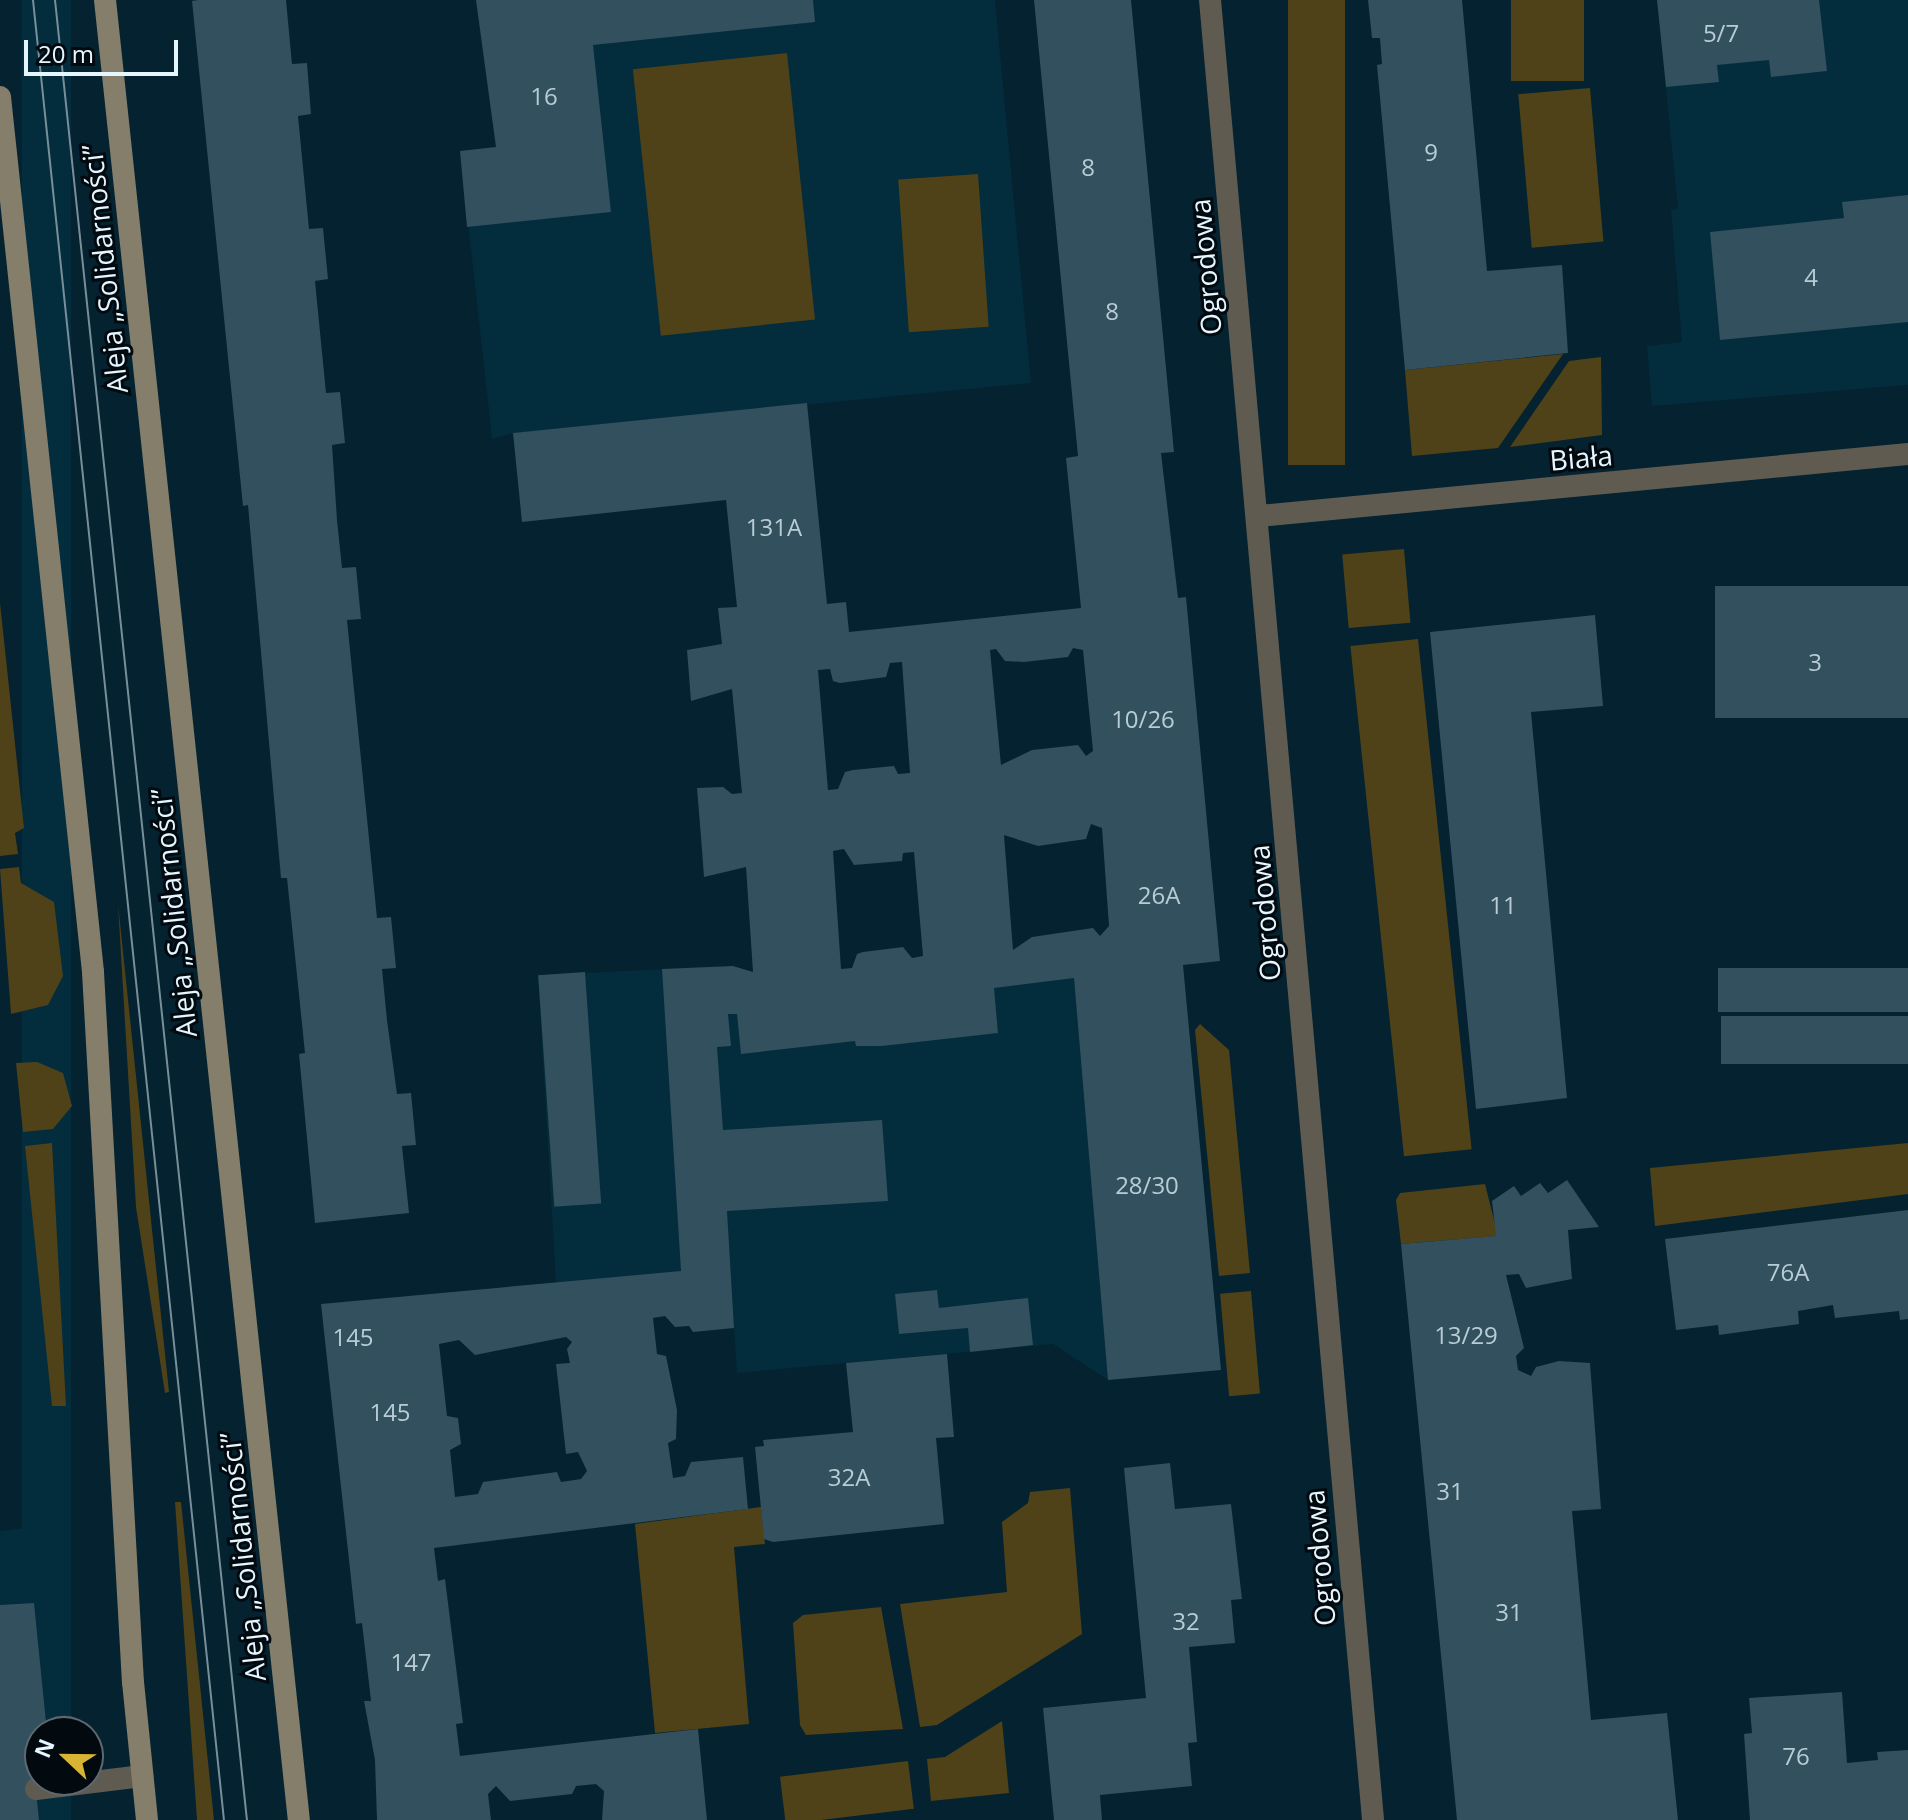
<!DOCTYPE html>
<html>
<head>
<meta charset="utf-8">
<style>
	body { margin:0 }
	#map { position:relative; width:1908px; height:1820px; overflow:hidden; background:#04222f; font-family:"Open Sans",sans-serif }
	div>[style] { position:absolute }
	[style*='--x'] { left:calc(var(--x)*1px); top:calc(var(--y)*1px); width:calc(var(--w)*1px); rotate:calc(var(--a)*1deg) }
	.built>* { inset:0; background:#032c3c; transform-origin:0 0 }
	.green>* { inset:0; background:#4f4218; transform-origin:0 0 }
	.building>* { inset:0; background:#32505d; transform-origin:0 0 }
	.service>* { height:22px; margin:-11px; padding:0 11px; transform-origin:11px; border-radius:11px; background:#5f5b50 }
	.minor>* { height:22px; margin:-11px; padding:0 11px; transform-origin:11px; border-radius:11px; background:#5f5b50 }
	.secondary>* { height:22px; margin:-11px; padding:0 11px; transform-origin:11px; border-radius:11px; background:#847e6b }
	.tram>* { height:2px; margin:-1px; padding:0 1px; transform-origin:1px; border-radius:1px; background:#788f9a }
	span { translate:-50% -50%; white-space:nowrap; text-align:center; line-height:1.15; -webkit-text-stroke:6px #020a10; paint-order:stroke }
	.number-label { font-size:24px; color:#b8ccd6 }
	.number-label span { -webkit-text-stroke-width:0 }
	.street-label { font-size:28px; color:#e5f6ff }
	.north { position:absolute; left:24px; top:1716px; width:80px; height:80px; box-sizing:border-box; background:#020a10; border:2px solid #5d6870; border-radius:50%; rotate:292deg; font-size:22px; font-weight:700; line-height:32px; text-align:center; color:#e5f6ff }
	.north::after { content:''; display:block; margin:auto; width:28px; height:36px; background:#d8b434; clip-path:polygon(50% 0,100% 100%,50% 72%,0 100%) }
	.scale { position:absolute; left:24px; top:40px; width:154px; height:36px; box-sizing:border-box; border:4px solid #e5f6ff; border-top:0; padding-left:10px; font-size:24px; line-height:28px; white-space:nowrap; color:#e5f6ff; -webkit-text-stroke:6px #020a10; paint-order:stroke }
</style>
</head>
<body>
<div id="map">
	<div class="built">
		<div style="left:22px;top:0;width:49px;height:1830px"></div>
		<div style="clip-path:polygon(476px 0,995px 0,1031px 383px,514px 433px,492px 439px,460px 151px,496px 147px)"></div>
		<div style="clip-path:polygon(1657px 0,1908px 0,1908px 385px,1652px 406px,1647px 346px,1682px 342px,1671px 210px,1678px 208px)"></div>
		<div style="clip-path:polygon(1183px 965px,1108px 1380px,1053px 1344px,737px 1373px,734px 1328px,556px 1283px,538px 975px,710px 967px,728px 1014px)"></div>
		<div style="clip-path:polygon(24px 1528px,47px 1732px,40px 1732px,40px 1780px,52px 1780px,56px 1820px,0 1820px,0 1531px)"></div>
	</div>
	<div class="green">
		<div style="left:1288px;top:0;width:57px;height:465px"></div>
		<div style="left:1511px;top:0;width:73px;height:81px"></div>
		<div style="left:787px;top:53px;width:268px;height:155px;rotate:84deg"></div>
		<div style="left:1590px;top:88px;width:154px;height:72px;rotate:85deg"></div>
		<div style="left:978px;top:174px;width:153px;height:80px;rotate:86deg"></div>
		<div style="clip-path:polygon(1563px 354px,1498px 448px,1412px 456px,1405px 370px)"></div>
		<div style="clip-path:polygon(1601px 357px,1602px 435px,1510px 447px,1569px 361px)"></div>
		<div style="left:1404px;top:549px;width:74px;height:62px;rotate:85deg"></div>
		<div style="clip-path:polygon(0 603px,24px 828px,15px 833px,18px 854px,0 856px)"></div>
		<div style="left:1418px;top:639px;width:513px;height:68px;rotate:84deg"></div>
		<div style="clip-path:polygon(19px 867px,21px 883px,54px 902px,63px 976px,48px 1005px,11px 1014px,0 869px)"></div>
		<div style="clip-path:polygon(118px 904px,169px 1392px,165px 1393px,136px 1207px)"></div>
		<div style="clip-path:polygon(1200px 1024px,1229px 1050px,1250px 1273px,1219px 1276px,1195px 1030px)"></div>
		<div style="clip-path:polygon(37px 1062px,63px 1073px,72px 1106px,53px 1129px,23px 1132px,16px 1063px)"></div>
		<div style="clip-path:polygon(52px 1143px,66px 1406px,52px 1406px,25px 1146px)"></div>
		<div style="clip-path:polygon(1908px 1143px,1908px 1194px,1655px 1226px,1650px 1168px)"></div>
		<div style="clip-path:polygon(1485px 1184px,1498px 1236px,1401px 1244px,1396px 1200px,1400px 1193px)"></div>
		<div style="left:1251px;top:1291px;width:103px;height:31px;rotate:85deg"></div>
		<div style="clip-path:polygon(1070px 1488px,1082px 1634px,937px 1725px,920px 1727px,900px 1604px,1007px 1592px,1002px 1522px,1028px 1503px,1030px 1492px)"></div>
		<div style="clip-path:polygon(175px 1502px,181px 1502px,214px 1820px,197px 1820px)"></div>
		<div style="clip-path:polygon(761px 1507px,765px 1544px,734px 1547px,749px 1724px,655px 1733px,635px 1524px)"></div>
		<div style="clip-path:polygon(881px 1607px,903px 1729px,806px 1735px,800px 1725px,793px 1623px,803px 1615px)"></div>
		<div style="clip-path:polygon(1002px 1721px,1009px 1793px,931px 1801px,927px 1759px,945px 1757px)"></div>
		<div style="left:908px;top:1761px;width:48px;height:129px;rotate:83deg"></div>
	</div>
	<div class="building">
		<div style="clip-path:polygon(198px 0,286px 0,292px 64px,307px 63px,311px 114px,298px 116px,309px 229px,323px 228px,328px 279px,315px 281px,326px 393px,340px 392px,345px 443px,332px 445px,337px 520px,342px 568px,356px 567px,361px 619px,347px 620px,377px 918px,391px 917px,396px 968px,382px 969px,387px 1020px,397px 1094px,411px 1093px,416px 1145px,402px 1146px,409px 1213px,315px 1223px,299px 1054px,305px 1053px,287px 878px,281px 878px,248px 505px,243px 506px,192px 1px)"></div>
		<div style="clip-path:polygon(476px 0,813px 0,815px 22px,593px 45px,611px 212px,467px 227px,460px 151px,496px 147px)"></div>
		<div style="clip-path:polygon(evenodd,1034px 0,1131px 0,1174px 452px,1161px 453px,1178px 598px,1186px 597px,1220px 961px,1183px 965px,1221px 1370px,1108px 1380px,1074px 978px,994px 988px,998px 1033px,882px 1046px,856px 1046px,855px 1041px,741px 1054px,737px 1014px,728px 1014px,731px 1046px,717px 1047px,723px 1130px,882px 1120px,888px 1201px,727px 1211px,734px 1328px,693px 1332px,689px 1326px,675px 1327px,665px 1316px,653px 1318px,657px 1354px,666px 1356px,677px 1410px,676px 1439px,668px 1443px,673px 1478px,685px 1476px,691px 1462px,743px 1457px,748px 1509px,434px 1548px,438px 1581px,445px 1579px,463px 1723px,456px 1724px,460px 1756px,698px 1729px,707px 1820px,602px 1820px,604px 1791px,596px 1784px,576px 1786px,572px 1794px,510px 1801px,496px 1786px,488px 1794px,491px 1820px,377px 1820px,375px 1760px,364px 1701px,371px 1701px,362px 1623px,356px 1624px,321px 1304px,681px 1271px,662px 969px,733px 966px,753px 972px,746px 867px,704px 877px,701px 837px,697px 788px,723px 787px,732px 794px,742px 793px,732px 689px,691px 701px,687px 650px,722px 644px,718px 608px,737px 607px,726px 500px,522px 522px,513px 433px,807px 403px,827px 604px,846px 602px,849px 632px,1081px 608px,1066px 458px,1078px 456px,1034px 0,1073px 648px,1083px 650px,1093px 751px,1086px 756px,1078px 745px,1032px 750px,1001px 765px,990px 650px,996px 649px,1005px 661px,1024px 662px,1068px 657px,1073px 648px,1034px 0,902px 662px,910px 773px,898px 774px,894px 766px,853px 770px,845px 772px,838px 789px,828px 790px,818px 670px,830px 669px,833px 681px,840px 683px,886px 677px,890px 663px,902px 662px,1034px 0,1091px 824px,1102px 828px,1109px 926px,1100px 936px,1093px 928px,1032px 937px,1013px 950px,1004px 835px,1038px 846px,1086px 839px,1091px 824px,1034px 0,844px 849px,854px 865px,902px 861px,903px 853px,914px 852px,923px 956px,912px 958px,903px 947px,863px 952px,857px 954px,852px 968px,841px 969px,833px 851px,844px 849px,1034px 0,566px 1337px,572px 1342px,567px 1349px,570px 1363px,556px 1364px,566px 1454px,578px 1452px,587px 1471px,581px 1479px,561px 1482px,557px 1472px,483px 1482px,478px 1494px,455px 1497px,450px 1450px,461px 1444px,458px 1418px,447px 1416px,439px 1344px,459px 1340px,475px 1355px,566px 1337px)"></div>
		<div style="clip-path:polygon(1368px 0,1462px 0,1487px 271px,1562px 265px,1568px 353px,1405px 370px,1377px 65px,1382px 64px,1380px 38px,1372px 38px)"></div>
		<div style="clip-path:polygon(1657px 0,1819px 0,1827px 71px,1771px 77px,1769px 60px,1717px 65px,1719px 82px,1666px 87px)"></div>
		<div style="clip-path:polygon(1908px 195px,1908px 322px,1720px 340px,1710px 232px,1844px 218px,1842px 202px)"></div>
		<div style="left:1908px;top:586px;width:132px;height:193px;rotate:90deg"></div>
		<div style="clip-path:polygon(1595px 615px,1603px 706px,1531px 712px,1567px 1098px,1476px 1109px,1430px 632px)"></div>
		<div style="left:1908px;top:968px;width:44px;height:190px;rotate:90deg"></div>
		<div style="left:585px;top:972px;width:232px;height:47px;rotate:86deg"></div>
		<div style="left:1908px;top:1016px;width:48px;height:187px;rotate:90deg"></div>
		<div style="clip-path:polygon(1567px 1180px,1599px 1227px,1568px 1230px,1572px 1279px,1526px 1288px,1519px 1274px,1506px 1275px,1524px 1348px,1516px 1356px,1518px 1370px,1531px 1376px,1536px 1367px,1559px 1361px,1590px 1363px,1601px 1509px,1572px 1511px,1591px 1720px,1667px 1713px,1678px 1820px,1457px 1820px,1401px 1244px,1496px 1236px,1492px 1201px,1514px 1186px,1521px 1196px,1540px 1183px,1548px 1193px)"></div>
		<div style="clip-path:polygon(1908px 1210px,1908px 1319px,1900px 1320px,1899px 1311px,1835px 1318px,1833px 1305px,1798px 1311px,1799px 1324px,1719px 1335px,1718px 1325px,1676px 1330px,1665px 1239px)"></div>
		<div style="clip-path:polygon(937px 1290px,939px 1308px,1028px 1298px,1033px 1345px,970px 1352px,968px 1328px,899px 1334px,895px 1294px)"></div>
		<div style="clip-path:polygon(947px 1354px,954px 1437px,936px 1438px,944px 1524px,773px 1542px,764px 1539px,755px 1447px,764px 1446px,763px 1440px,853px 1432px,846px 1363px)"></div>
		<div style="clip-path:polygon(1170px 1463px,1175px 1509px,1231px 1504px,1242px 1599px,1231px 1600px,1235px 1643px,1189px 1647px,1197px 1742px,1188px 1743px,1192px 1786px,1100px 1795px,1102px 1820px,1054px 1820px,1043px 1708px,1146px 1698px,1124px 1468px)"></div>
		<div style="clip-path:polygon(34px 1603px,47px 1732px,40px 1732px,40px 1741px,31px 1742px,39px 1820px,0 1820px,0 1605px)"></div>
		<div style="clip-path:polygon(1842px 1692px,1847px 1763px,1878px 1760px,1877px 1752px,1908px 1750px,1908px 1820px,1750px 1820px,1744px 1734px,1752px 1733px,1749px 1698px)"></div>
	</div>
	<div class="service">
		<div style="--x:36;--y:1789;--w:107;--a:-7"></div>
	</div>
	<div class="minor">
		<div style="--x:1210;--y:0;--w:1827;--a:84.88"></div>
		<div style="--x:1259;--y:516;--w:652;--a:-5.46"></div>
	</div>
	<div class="secondary">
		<div style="--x:105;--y:0;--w:1830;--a:83.92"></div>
		<div style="--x:0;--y:97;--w:880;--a:83.93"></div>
		<div style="--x:93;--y:972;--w:711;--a:86.78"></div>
		<div style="--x:133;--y:1682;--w:139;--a:84.2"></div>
	</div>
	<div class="tram">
		<div style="--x:33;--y:0;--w:1830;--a:84.01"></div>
		<div style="--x:55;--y:0;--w:1830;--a:83.98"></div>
	</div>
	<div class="number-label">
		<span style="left:1721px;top:33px">5/7</span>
		<span style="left:544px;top:96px">16</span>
		<span style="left:1431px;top:152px">9</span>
		<span style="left:1088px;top:167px">8</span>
		<span style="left:1811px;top:277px">4</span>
		<span style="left:1112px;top:311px">8</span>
		<span style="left:774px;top:527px">131A</span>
		<span style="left:1815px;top:662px">3</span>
		<span style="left:1143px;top:719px">10/26</span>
		<span style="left:1159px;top:895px">26A</span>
		<span style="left:1503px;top:905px">11</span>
		<span style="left:1147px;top:1185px">28/30</span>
		<span style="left:1788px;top:1272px">76A</span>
		<span style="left:1466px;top:1335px">13/29</span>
		<span style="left:353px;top:1337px">145</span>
		<span style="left:390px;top:1412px">145</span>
		<span style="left:849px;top:1477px">32A</span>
		<span style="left:1450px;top:1491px">31</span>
		<span style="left:1509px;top:1612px">31</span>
		<span style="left:1186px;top:1621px">32</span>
		<span style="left:411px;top:1662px">147</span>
		<span style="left:1796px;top:1756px">76</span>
	</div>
	<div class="street-label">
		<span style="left:1205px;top:267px;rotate:-95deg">Ogrodowa</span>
		<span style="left:104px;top:269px;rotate:-96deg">Aleja „Solidarności”</span>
		<span style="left:1581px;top:457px;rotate:-5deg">Biała</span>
		<span style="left:173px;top:913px;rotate:-96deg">Aleja „Solidarności”</span>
		<span style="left:1264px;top:913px;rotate:-95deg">Ogrodowa</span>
		<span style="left:242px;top:1557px;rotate:-96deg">Aleja „Solidarności”</span>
		<span style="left:1319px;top:1558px;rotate:-95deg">Ogrodowa</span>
	</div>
	<div class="north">N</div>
	<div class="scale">20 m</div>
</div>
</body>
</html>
